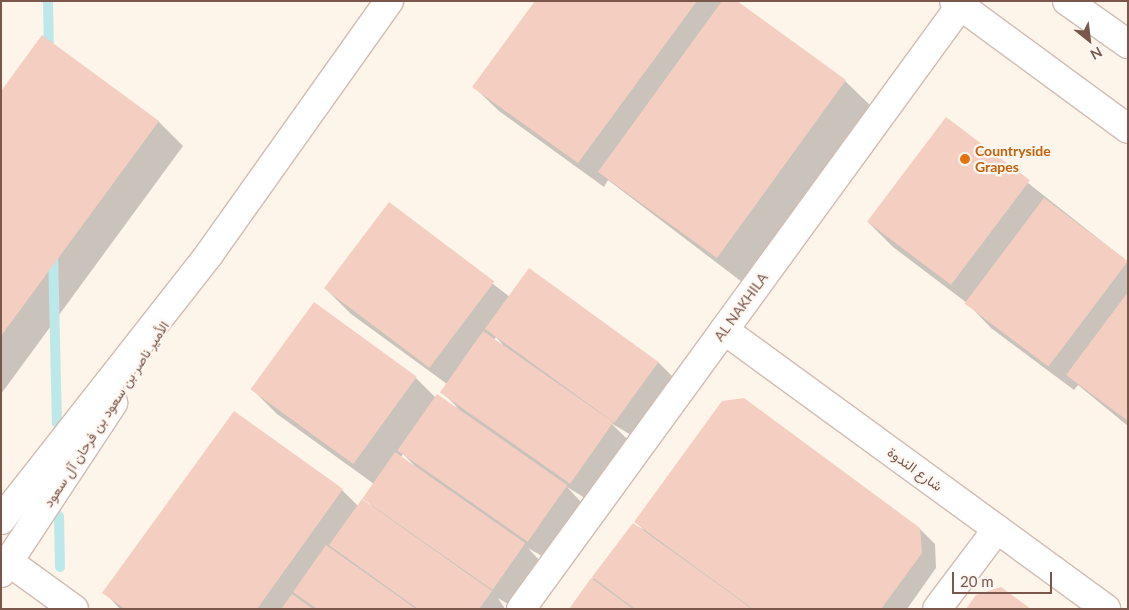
<!DOCTYPE html>
<html>
<head>
<meta charset="utf-8">
<style>
	body { margin:0 }
	#map { position:relative; width:1129px; height:610px; overflow:hidden; background:#fdf4ea; font-family:Lato,Vazirmatn,sans-serif }
	div>[style] { position:absolute }
	[style*='--x'] { left:calc(var(--x)*1px); top:calc(var(--y)*1px); width:calc(var(--w)*1px); rotate:calc(var(--a)*1deg) }
	.shadow>* { inset:0; background:#0003 }
	.stream>* { height:10px; margin:-5px; padding:0 5px; transform-origin:5px; border-radius:5px; background:#bde8e9 }
	.building>* { inset:0; background:#f4cfc1; transform-origin:0 0 }
	.roads { filter:drop-shadow(1px 0 #d3bcb1) drop-shadow(-1px 0 #d3bcb1) drop-shadow(0 1px #d3bcb1) drop-shadow(0 -1px #d3bcb1) }
	.street>* { height:28px; margin:-14px; padding:0 14px; transform-origin:14px; border-radius:14px; background:#fff }
	.secondary>* { height:28px; margin:-14px; padding:0 14px; transform-origin:14px; border-radius:14px; background:#fff }
	.dots>* { width:14px; height:14px; translate:-50% -50%; box-sizing:border-box; border:2px solid #fff8f2; border-radius:50% }
	span { translate:-50% -50%; white-space:nowrap; text-align:center; line-height:1.15; -webkit-text-stroke:4.5px #fff8f2; paint-order:stroke }
	.food-label { font-size:14px; color:#c56008; font-weight:700 }
	.left { translate:0 -50%; text-align:left }
	.street-label { font-size:14px; color:#7b564b }
	.frame { position:absolute; inset:0; border:2px solid #7b564b; pointer-events:none }
	.north { position:absolute; left:1064px; top:15px; width:50px; height:50px; -webkit-text-stroke:4px #fff8f2; paint-order:stroke; rotate:151deg; font-size:14px; font-weight:700; line-height:20px; text-align:center; color:#7b564b }
	.north::after { content:''; display:block; margin:auto; width:18px; height:22px; background:#7b564b; clip-path:polygon(50% 0,100% 100%,50% 72%,0 100%) }
	.scale { position:absolute; left:952px; top:572px; width:100px; height:22px; box-sizing:border-box; border:2px solid #7b564b; border-top:0; padding-left:6px; font-size:15px; line-height:18px; white-space:nowrap; color:#7b564b; -webkit-text-stroke:4px #fff8f2; paint-order:stroke }
</style>
</head>
<body>
<div id="map">
	<div class="shadow">
		<div style="clip-path:polygon(536px 1px,734px 1px,845px 81px,870px 105px,742px 282px,608px 180px,604px 187px,499px 111px,474px 87px)"></div>
		<div style="clip-path:polygon(42px 37px,159px 122px,183px 146px,1px 394px,1px 93px)"></div>
		<div style="clip-path:polygon(947px 119px,1128px 262px,1128px 426px,1078px 385px,1074px 390px,991px 328px,967px 303px,893px 247px,868px 222px)"></div>
		<div style="clip-path:polygon(evenodd,389px 204px,510px 297px,658px 362px,673px 377px,631px 435px,611px 423px,627px 439px,585px 498px,567px 487px,581px 502px,542px 556px,528px 548px,539px 560px,508px 604px,498px 598px,505px 609px,120px 609px,104px 592px,342px 490px,358px 506px,372px 506px,364px 498px,374px 484px,277px 414px,252px 389px,416px 378px,436px 398px,458px 408px,441px 391px,447px 384px,351px 314px,326px 289px,389px 204px,496px 337px,503px 345px,502px 346px,494px 340px,496px 337px,389px 204px,403px 454px,414px 465px,413px 466px,401px 457px,403px 454px)"></div>
		<div style="clip-path:polygon(635px 521px,920px 529px,935px 544px,936px 568px,907px 609px,570px 609px,633px 524px,644px 530px)"></div>
	</div>
	<div class="stream">
		<div style="--x:48;--y:1;--w:51;--a:88.9"></div>
		<div style="--x:53;--y:251;--w:172;--a:88.7"></div>
		<div style="--x:59;--y:516;--w:51;--a:88.9"></div>
	</div>
	<div class="building">
		<div style="clip-path:polygon(535px 1px,697px 1px,578px 163px,472px 87px)"></div>
		<div style="clip-path:polygon(722px 1px,737px 1px,846px 80px,717px 258px,598px 172px)"></div>
		<div style="clip-path:polygon(42px 35px,159px 121px,1px 336px,1px 91px)"></div>
		<div style="left:946px;top:117px;width:105px;height:131px;rotate:37deg"></div>
		<div style="left:1044px;top:198px;width:105px;height:132px;rotate:37deg"></div>
		<div style="left:389px;top:202px;width:132px;height:108px;rotate:37deg"></div>
		<div style="left:529px;top:268px;width:160px;height:75px;rotate:36deg"></div>
		<div style="clip-path:polygon(1128px 292px,1128px 421px,1066px 375px)"></div>
		<div style="left:314px;top:302px;width:127px;height:108px;rotate:36deg"></div>
		<div style="left:483px;top:331px;width:159px;height:75px;rotate:35deg"></div>
		<div style="left:437px;top:394px;width:159px;height:69px;rotate:35deg"></div>
		<div style="clip-path:polygon(744px 398px,920px 528px,922px 553px,881px 609px,753px 609px,634px 522px,722px 401px)"></div>
		<div style="clip-path:polygon(234px 411px,343px 489px,257px 609px,125px 609px,102px 593px)"></div>
		<div style="left:395px;top:452px;width:159px;height:57px;rotate:35deg"></div>
		<div style="clip-path:polygon(362px 499px,492px 591px,479px 609px,418px 609px,329px 545px)"></div>
		<div style="clip-path:polygon(633px 523px,733px 595px,752px 609px,635px 609px,592px 577px)"></div>
		<div style="clip-path:polygon(326px 545px,416px 609px,317px 609px,293px 592px)"></div>
		<div style="clip-path:polygon(591px 578px,633px 609px,569px 609px)"></div>
		<div style="clip-path:polygon(1001px 587px,1031px 609px,966px 609px,976px 595px)"></div>
		<div style="clip-path:polygon(292px 594px,313px 609px,281px 609px)"></div>
	</div>
	<div class="roads">
		<div class="street">
			<div style="--x:724;--y:330;--w:473;--a:36.1"></div>
			<div style="--x:9;--y:562;--w:80;--a:35.9"></div>
			<div style="--x:521;--y:609;--w:746;--a:-53.94"></div>
			<div style="--x:937;--y:609;--w:100;--a:-53.1"></div>
		</div>
		<div class="secondary">
			<div style="--x:954;--y:1;--w:216;--a:36.3"></div>
			<div style="--x:1067;--y:1;--w:75;--a:35.2"></div>
			<div style="--x:1;--y:520;--w:339;--a:-51.9"></div>
			<div style="--x:210;--y:253;--w:309;--a:-54.6"></div>
			<div style="--x:1;--y:573;--w:204;--a:-56.6"></div>
		</div>
	</div>
	<div class="dots">
		<div style="left:965px;top:159px;background:#e8710a"></div>
	</div>
	<div class="food-label">
		<span class="left" style="left:975px;top:159px">Countryside<br>Grapes</span>
	</div>
	<div class="street-label">
		<span style="left:741px;top:307px;rotate:-54deg">AL NAKHILA</span>
		<span style="left:106px;top:414px;rotate:-57deg">الأمير ناصر بن سعود بن فرحان آل سعود</span>
		<span style="left:915px;top:469px;rotate:36deg">شارع الندوة</span>
	</div>
	<div class="frame"></div>
	<div class="north">N</div>
	<div class="scale">20 m</div>
</div>
</body>
</html>
